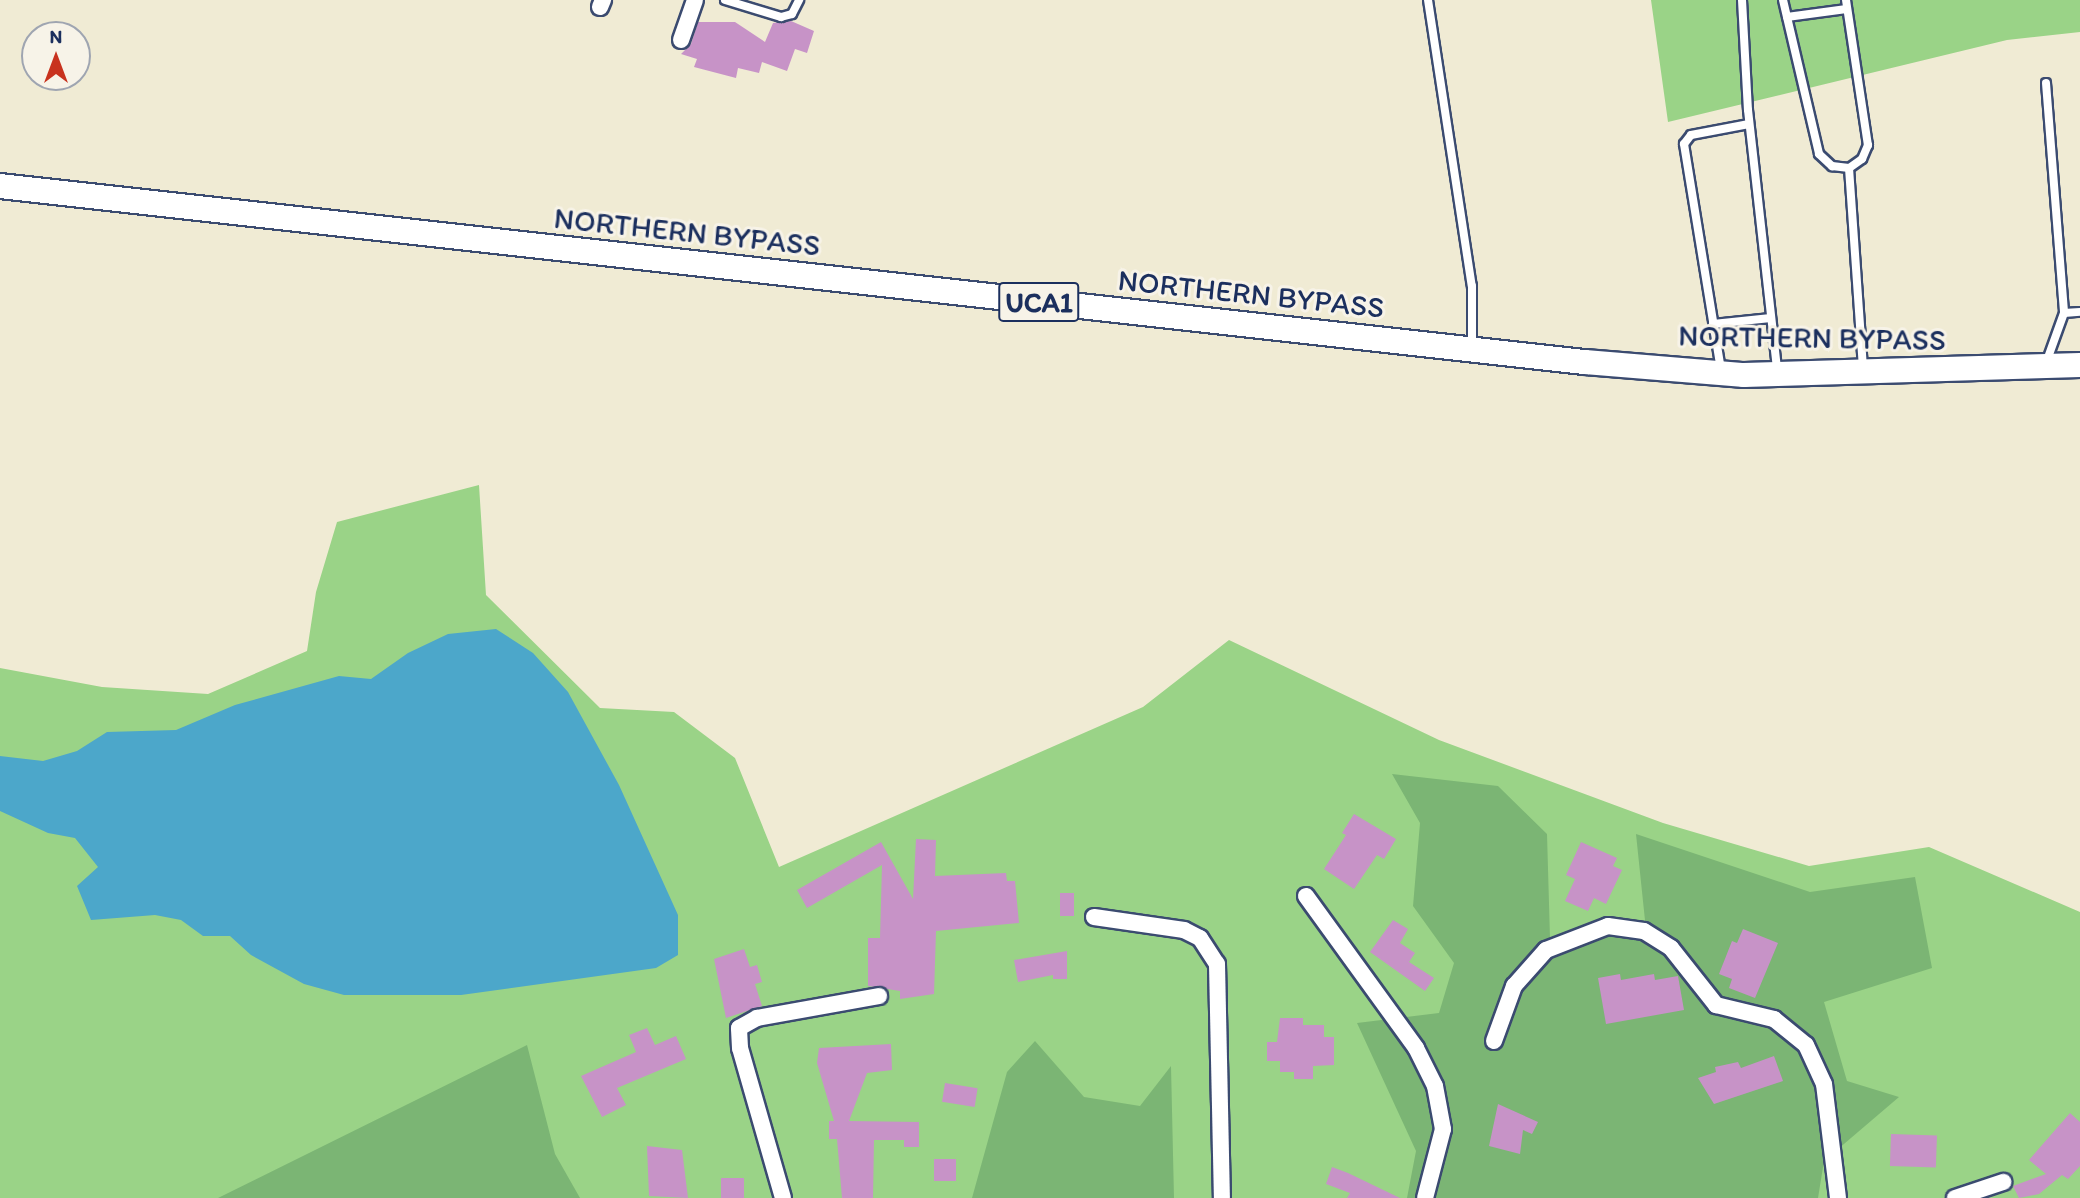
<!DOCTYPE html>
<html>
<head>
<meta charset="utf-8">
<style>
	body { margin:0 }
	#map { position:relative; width:2080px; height:1198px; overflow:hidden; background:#f0ebd4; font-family:Itim,sans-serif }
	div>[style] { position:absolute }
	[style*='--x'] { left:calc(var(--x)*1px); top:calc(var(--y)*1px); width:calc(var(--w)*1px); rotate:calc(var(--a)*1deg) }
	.green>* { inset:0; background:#9ad387 }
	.forest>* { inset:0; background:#7bb574 }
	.water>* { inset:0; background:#4ca7ca }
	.building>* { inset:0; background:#c793c7; transform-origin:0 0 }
	.roads { filter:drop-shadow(2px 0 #3b4b70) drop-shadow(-2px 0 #3b4b70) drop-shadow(0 2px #3b4b70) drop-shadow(0 -2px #3b4b70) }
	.service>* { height:8px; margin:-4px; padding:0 4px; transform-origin:4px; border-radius:4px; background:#fff }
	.minor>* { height:16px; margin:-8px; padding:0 8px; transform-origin:8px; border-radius:8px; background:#fff }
	.primary>* { height:24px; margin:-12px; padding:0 12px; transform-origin:12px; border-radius:12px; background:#fff }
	span { translate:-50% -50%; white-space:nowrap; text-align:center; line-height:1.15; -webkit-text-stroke:6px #f7f3e8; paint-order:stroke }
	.shield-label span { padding:2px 5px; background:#f7f3e8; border:2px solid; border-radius:5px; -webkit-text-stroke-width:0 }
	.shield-label { font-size:28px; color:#1b2f5e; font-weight:700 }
	.street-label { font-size:30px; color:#1b2f5e }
	.north { position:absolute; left:21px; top:21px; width:70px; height:70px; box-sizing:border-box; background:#f7f3e8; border:2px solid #9fa5b1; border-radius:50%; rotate:0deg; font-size:19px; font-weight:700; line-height:28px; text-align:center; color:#1b2f5e }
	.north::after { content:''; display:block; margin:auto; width:24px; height:32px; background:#c8321e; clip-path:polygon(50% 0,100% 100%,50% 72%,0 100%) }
</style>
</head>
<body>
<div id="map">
	<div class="green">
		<div style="clip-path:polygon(1651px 0,2080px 0,2080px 32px,2007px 40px,1668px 122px)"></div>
		<div style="clip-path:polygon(479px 485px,486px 595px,600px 708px,674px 712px,735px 758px,779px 867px,1143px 707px,1229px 640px,1439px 740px,1663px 823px,1809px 866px,1929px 847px,2080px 912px,2080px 1198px,0 1198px,0 668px,102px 687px,208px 694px,307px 651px,316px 592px,337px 522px)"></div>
	</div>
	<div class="forest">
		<div style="clip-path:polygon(1392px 774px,1498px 786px,1547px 834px,1550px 938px,1646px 930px,1636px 834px,1810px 892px,1915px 877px,1932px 968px,1824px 1002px,1847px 1081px,1899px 1097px,1824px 1161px,1818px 1198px,1407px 1198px,1416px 1151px,1357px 1023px,1439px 1013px,1454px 963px,1413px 906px,1420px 823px)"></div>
		<div style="clip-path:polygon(1035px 1041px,1084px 1097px,1140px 1106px,1171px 1066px,1174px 1198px,972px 1198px,1007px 1072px)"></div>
		<div style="clip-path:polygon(527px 1045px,555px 1154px,580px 1198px,218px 1198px)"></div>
	</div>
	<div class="water">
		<div style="clip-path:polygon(496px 629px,533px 653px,568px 692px,619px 785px,678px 915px,678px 955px,656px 968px,461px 995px,344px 995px,304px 984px,251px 955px,230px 936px,203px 936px,181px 920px,155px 915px,91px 920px,77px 886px,98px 867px,75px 838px,48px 833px,0 811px,0 756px,43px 761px,77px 751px,107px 732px,176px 730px,235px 705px,339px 676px,371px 679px,408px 653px,448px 634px)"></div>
	</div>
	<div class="building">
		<div style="clip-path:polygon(791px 21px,814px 31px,807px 53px,795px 49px,787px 71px,762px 62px,759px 73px,738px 68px,736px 78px,694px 67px,697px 59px,681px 54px,691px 44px,698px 22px,735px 22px,765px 42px,773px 23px)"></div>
		<div style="clip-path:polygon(1354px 814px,1396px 839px,1384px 859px,1377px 855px,1354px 889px,1324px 869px,1346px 835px,1342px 833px)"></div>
		<div style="clip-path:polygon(916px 839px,936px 840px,935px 876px,1006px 873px,1007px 881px,1015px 881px,1019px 923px,936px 931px,934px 994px,900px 999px,900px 991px,868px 986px,868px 938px,880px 938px,882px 865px,807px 908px,797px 890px,881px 842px,913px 899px)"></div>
		<div style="clip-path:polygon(1581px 842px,1617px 858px,1613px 866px,1622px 870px,1606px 904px,1594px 898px,1588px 911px,1565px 901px,1575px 879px,1566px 875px)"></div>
		<div style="left:1060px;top:893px;width:14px;height:23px"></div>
		<div style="clip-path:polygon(1393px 920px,1408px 929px,1400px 943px,1415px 953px,1409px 962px,1434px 978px,1425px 991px,1370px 952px)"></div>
		<div style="clip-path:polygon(1743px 929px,1778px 943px,1755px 998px,1729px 988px,1732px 979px,1719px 974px,1732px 941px,1737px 943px)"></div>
		<div style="clip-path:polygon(744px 949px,750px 967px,757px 965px,762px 982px,755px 984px,762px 1006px,726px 1018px,714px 959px)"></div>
		<div style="clip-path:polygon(1067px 951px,1067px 979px,1053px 979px,1053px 975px,1018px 982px,1014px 960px)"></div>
		<div style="clip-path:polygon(1620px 974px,1621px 980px,1654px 974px,1655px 980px,1678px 976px,1684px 1010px,1606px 1024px,1598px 978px)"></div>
		<div style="clip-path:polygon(1280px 1018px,1303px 1018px,1303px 1025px,1324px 1025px,1324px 1037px,1334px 1037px,1334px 1065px,1313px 1066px,1313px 1079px,1294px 1079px,1294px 1072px,1280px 1072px,1280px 1061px,1267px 1061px,1267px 1042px,1277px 1042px)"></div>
		<div style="clip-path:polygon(647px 1028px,655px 1045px,676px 1036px,686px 1059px,617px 1088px,626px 1105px,602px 1117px,581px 1076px,636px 1052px,629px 1035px)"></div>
		<div style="clip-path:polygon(891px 1044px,892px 1070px,867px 1073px,849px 1121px,919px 1122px,919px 1147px,904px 1147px,904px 1140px,874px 1140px,873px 1198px,842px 1198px,837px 1139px,829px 1139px,829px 1121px,834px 1121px,817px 1063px,819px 1048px)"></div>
		<div style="clip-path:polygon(1774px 1056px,1783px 1081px,1714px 1104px,1698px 1078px,1716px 1072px,1715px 1067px,1738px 1062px,1741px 1068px)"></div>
		<div style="left:945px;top:1083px;width:33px;height:19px;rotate:9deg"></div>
		<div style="clip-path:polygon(1498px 1104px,1538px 1122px,1532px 1134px,1523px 1130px,1520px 1154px,1489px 1146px)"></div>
		<div style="clip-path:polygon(2070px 1113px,2080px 1122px,2080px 1166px,2068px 1179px,2062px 1175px,2039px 1194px,2019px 1198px,2013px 1186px,2046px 1174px,2029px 1160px)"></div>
		<div style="left:1891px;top:1134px;width:46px;height:32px;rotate:2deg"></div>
		<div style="clip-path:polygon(647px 1146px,682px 1150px,688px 1198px,649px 1196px)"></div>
		<div style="left:934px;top:1159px;width:22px;height:22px"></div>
		<div style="clip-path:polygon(1332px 1167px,1348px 1173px,1400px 1198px,1347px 1198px,1350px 1193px,1326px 1184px)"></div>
		<div style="left:721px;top:1178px;width:23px;height:20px"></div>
	</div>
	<div class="roads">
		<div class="service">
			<div style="--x:725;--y:0;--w:59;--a:16.9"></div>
			<div style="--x:781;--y:17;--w:11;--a:-15"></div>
			<div style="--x:792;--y:14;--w:16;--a:-63"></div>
			<div style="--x:1428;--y:0;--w:289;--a:81.3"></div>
			<div style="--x:1472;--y:286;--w:60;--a:90"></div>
			<div style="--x:1742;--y:0;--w:110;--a:86.9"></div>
			<div style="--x:1748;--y:110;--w:262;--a:83.6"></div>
			<div style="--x:1783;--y:0;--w:158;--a:76.8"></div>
			<div style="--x:1819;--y:154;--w:18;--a:43"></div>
			<div style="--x:1832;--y:166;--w:17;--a:7"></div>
			<div style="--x:1849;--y:168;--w:200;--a:86"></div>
			<div style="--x:1846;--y:0;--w:147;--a:81.4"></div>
			<div style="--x:1868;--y:145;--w:15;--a:113"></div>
			<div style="--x:1862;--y:159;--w:16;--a:145"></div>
			<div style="--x:1787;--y:17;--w:60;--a:-7.7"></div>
			<div style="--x:2046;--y:83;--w:231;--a:85.5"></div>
			<div style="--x:1713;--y:324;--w:58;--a:-5.9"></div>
			<div style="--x:2046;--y:363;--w:53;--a:-70.2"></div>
			<div style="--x:2064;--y:313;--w:16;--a:-4"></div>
			<div style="--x:1721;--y:370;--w:229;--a:-99.3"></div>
			<div style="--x:1684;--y:144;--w:11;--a:-52"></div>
			<div style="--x:1691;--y:135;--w:59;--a:-10.7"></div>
		</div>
		<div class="minor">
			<div style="--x:600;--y:7;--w:8;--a:-67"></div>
			<div style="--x:681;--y:40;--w:42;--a:-70.7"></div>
			<div style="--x:1306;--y:896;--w:188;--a:54.1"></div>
			<div style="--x:1416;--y:1048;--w:42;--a:63.4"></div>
			<div style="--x:1435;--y:1086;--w:44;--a:79.5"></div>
			<div style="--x:1443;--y:1129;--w:71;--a:104.6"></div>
			<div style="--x:1094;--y:917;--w:91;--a:8.2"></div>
			<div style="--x:1184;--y:930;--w:18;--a:27"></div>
			<div style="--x:1200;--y:938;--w:31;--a:57"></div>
			<div style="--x:1217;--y:964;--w:234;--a:88.8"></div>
			<div style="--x:1494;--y:1041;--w:59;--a:-70"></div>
			<div style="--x:1514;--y:986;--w:48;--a:-48.4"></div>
			<div style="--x:1546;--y:950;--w:66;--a:-21.2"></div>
			<div style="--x:1608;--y:926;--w:36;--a:8"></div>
			<div style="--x:1644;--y:931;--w:32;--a:32"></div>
			<div style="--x:1671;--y:948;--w:73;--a:51.7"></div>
			<div style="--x:1716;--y:1005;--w:60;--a:13.6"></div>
			<div style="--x:1774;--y:1019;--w:41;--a:39.1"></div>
			<div style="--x:1806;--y:1045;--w:43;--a:65.2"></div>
			<div style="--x:1824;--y:1084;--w:115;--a:83"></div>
			<div style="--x:783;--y:1198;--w:156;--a:-106"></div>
			<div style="--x:740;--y:1048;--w:20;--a:-93"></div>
			<div style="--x:739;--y:1028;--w:21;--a:-29"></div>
			<div style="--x:757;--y:1018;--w:124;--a:-10.2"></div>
			<div style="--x:1955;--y:1198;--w:51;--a:-18.4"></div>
		</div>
		<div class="primary">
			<div style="--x:0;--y:186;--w:1595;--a:6.34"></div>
			<div style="--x:1585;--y:362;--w:160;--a:4.7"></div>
			<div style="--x:1744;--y:375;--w:336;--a:-1.7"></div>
		</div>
	</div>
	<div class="shield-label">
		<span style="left:1039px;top:302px">UCA1</span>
	</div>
	<div class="street-label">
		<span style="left:687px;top:232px;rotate:6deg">NORTHERN BYPASS</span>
		<span style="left:1251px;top:294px;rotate:6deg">NORTHERN BYPASS</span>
		<span style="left:1812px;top:338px;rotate:1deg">NORTHERN BYPASS</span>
	</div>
	<div class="north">N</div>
</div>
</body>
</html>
